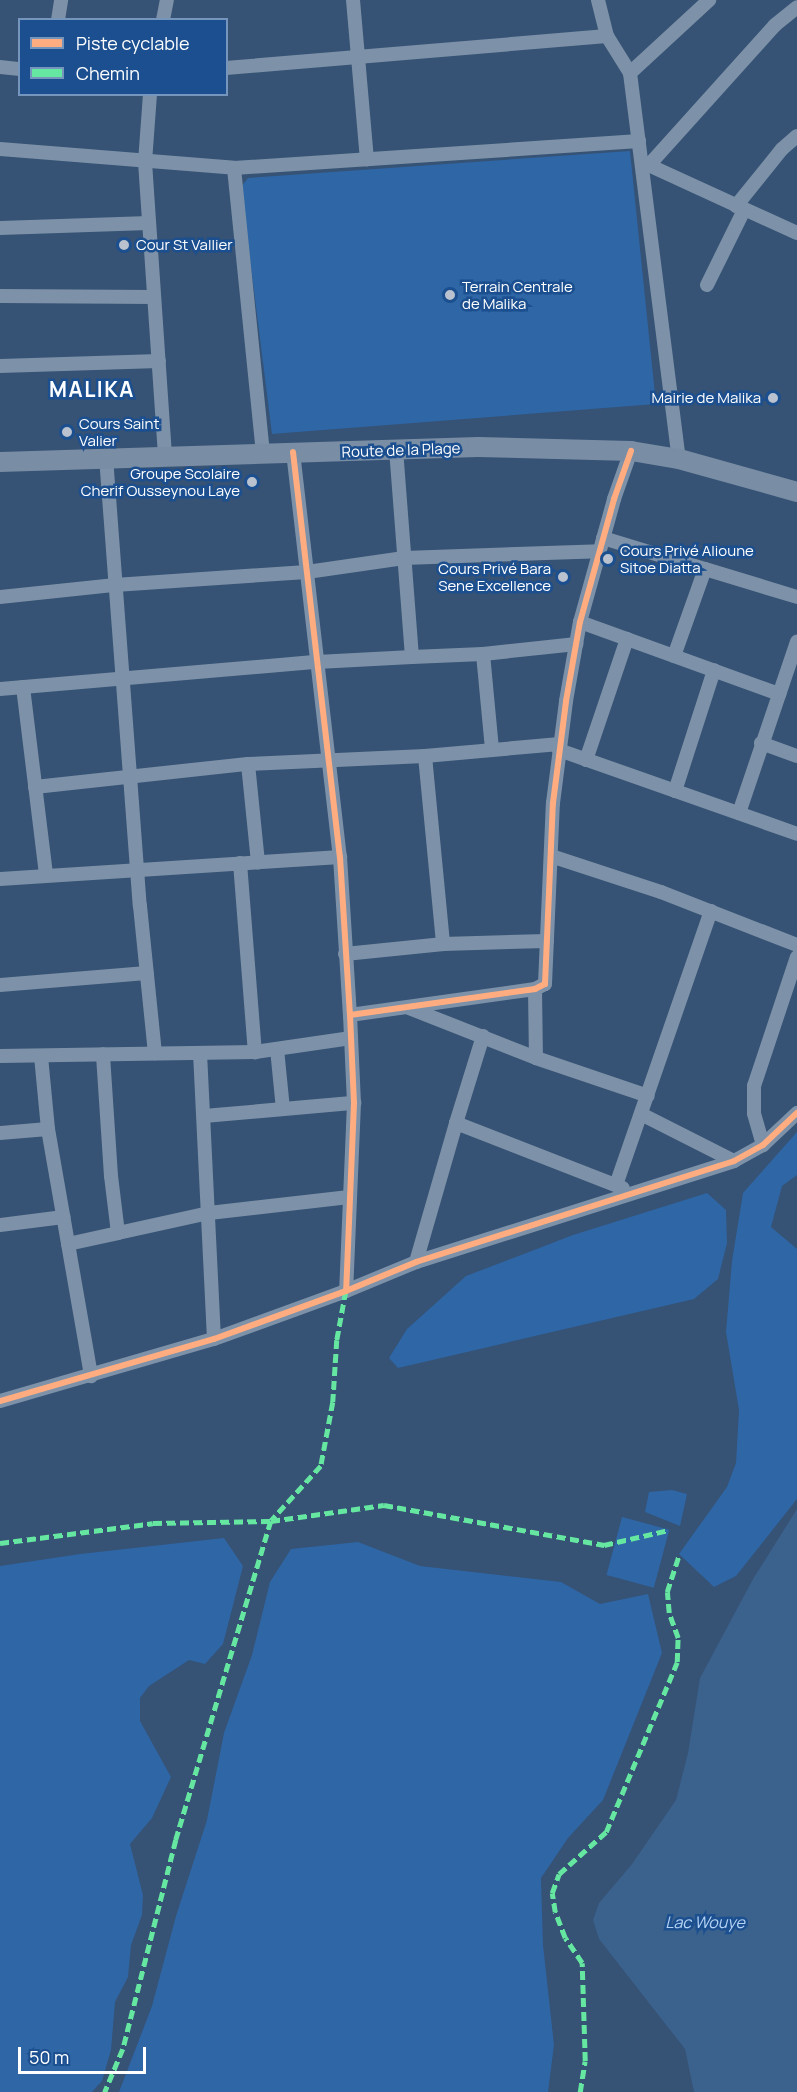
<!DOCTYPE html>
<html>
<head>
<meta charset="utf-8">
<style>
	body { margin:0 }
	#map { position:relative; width:797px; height:2092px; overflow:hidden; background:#365274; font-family:Manrope,sans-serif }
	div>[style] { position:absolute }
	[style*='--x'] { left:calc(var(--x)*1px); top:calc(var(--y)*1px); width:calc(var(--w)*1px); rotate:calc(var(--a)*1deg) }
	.green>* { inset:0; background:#2f66a5; transform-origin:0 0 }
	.water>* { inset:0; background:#3b618d }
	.street>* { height:14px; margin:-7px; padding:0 7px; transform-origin:7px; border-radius:7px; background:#7d92a8 }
	.secondary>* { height:20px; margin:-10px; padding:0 10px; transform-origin:10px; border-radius:10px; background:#798da4 }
	.quiet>* { height:4.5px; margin-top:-2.25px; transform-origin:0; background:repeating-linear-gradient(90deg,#66e7a1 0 9px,transparent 0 13.5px) }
	.cycleway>* { height:6px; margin:-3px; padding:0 3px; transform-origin:3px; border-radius:3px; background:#ffac80 }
	.dots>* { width:16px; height:16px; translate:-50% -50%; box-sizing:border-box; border:3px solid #1b4f8f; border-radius:50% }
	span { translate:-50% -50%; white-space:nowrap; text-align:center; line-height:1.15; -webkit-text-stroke:5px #1b4f8f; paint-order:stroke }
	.poi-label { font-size:15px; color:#fff }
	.left { translate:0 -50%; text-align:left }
	.right { translate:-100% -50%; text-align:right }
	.street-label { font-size:15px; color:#fff }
	.water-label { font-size:16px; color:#b5d3f5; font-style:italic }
	.district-label { font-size:21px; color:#fff; font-weight:700; letter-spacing:1.5px }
	.legend { position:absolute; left:18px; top:18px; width:210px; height:78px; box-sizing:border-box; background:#1b4f8f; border:2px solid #7695bc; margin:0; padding:8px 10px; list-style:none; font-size:18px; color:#fff }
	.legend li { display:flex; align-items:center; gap:12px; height:30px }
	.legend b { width:30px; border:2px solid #7695bc }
	.scale { position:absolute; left:18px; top:2047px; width:128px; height:27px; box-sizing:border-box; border:3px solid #fff; border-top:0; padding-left:8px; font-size:18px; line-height:21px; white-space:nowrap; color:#fff; -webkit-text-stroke:4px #1b4f8f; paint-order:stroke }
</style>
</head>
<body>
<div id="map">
	<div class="green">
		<div style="clip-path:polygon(630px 151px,656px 404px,272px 434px,241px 187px,248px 178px)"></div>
		<div style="clip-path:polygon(797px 1132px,797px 1175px,782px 1186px,771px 1227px,797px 1249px,797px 1499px,736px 1576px,714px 1587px,679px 1554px,727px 1487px,736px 1463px,739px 1410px,726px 1332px,732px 1261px,743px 1193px)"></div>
		<div style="clip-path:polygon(707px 1193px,726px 1210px,727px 1243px,718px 1279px,694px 1299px,398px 1368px,389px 1358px,407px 1329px,466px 1276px,573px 1235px)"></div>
		<div style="clip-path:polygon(672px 1490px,687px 1494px,680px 1526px,645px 1512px,649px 1492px)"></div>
		<div style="left:622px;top:1517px;width:49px;height:60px;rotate:15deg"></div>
		<div style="clip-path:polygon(224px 1538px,243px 1566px,223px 1644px,205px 1664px,189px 1660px,149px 1686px,140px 1698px,140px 1721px,171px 1777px,152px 1818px,130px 1844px,143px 1895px,142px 1915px,131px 1945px,128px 1977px,115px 2002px,111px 2050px,102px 2081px,92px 2092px,0 2092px,0 1566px,80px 1554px)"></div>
		<div style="clip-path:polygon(358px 1542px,420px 1566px,561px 1582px,600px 1604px,648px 1594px,662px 1653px,603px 1800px,568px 1838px,541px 1878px,543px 1945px,554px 2045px,548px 2092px,119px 2092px,152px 2006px,176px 1916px,207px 1820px,224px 1733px,252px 1655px,270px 1582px,291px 1549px)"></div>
	</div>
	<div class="water">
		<div style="clip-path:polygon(797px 1509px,797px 2092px,694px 2092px,685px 2049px,599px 1939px,593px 1920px,599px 1903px,632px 1864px,676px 1800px,688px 1753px,700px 1678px,753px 1579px)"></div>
	</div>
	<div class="street">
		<div style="--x:353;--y:0;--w:160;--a:85"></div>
		<div style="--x:598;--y:0;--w:37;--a:76"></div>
		<div style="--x:607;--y:36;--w:44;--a:58.1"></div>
		<div style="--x:630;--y:73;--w:389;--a:82.8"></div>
		<div style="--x:58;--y:20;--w:20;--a:-81"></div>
		<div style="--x:163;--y:20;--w:20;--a:-79"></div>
		<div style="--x:0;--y:67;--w:20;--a:6"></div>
		<div style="--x:226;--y:68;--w:382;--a:-4.8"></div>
		<div style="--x:630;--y:73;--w:108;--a:-42.7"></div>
		<div style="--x:150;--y:94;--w:68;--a:94.2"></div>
		<div style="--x:145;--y:162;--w:294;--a:86.1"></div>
		<div style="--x:0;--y:149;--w:235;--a:4.6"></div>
		<div style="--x:234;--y:168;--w:406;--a:-3.8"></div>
		<div style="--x:644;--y:163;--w:168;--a:24.6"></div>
		<div style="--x:649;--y:165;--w:188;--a:-48"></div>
		<div style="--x:775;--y:25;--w:28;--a:-39"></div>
		<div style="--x:234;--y:168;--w:285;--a:84.2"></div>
		<div style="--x:736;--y:206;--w:73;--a:-51.1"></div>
		<div style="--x:782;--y:149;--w:20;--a:-41"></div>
		<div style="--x:0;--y:228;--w:149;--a:-1.9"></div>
		<div style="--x:707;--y:285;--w:84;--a:-63.7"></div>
		<div style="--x:0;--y:296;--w:154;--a:0.4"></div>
		<div style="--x:0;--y:366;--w:159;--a:-1.8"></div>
		<div style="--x:293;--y:452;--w:408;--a:83.4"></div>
		<div style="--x:340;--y:857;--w:158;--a:86.4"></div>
		<div style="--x:350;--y:1015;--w:88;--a:87.4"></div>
		<div style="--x:354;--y:1103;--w:188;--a:92.4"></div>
		<div style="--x:106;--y:457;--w:450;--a:85.7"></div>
		<div style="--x:140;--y:906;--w:148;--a:84.2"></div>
		<div style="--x:603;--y:538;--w:107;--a:16.9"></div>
		<div style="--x:0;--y:597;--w:116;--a:-6"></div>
		<div style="--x:115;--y:585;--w:192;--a:-3.9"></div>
		<div style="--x:307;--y:572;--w:98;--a:-8.2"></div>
		<div style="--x:404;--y:558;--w:196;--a:-2"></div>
		<div style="--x:580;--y:622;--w:212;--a:19.9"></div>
		<div style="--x:483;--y:654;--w:94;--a:-6.1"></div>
		<div style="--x:674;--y:656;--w:92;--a:-70.4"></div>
		<div style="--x:705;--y:569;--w:96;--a:16.9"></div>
		<div style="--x:412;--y:657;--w:71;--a:-2.4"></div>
		<div style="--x:483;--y:654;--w:96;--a:84.6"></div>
		<div style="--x:23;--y:687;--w:189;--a:83"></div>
		<div style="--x:0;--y:689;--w:318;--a:-4.9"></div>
		<div style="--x:317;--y:662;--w:95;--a:-3"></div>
		<div style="--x:412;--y:657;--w:208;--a:-94.4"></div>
		<div style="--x:761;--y:743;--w:38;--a:20"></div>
		<div style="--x:559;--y:750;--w:252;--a:19.4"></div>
		<div style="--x:425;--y:756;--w:135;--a:-5.1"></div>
		<div style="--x:586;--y:760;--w:128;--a:-71.3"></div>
		<div style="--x:248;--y:764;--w:99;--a:84.2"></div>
		<div style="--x:35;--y:787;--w:214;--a:-6.2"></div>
		<div style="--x:248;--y:764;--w:177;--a:-2.6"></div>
		<div style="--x:425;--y:756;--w:189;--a:84.5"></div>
		<div style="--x:675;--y:791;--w:127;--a:-72.1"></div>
		<div style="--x:739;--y:813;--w:181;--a:-71.3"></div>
		<div style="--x:551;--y:856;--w:116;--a:18.1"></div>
		<div style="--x:661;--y:892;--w:146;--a:21.3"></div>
		<div style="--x:240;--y:863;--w:190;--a:85.5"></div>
		<div style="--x:0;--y:879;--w:341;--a:-3.7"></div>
		<div style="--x:345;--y:954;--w:99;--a:-5.8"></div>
		<div style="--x:443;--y:944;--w:104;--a:-1.7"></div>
		<div style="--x:0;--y:985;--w:147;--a:-4.7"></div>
		<div style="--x:535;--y:989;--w:69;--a:89.2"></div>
		<div style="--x:409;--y:1008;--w:136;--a:21.5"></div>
		<div style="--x:536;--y:1058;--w:118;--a:18.7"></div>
		<div style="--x:350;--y:1015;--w:187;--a:-8"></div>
		<div style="--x:535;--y:989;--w:11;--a:-27"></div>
		<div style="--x:545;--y:984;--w:181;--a:-87.5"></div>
		<div style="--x:553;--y:803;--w:103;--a:-82.7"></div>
		<div style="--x:566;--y:701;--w:80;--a:-80"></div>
		<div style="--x:580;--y:622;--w:128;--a:-74.5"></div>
		<div style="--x:614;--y:499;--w:51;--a:-70.5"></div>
		<div style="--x:483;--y:1036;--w:91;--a:107.2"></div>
		<div style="--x:456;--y:1123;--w:179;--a:21.3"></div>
		<div style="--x:277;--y:1049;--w:60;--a:84.3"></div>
		<div style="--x:200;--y:1053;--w:286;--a:87.2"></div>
		<div style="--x:0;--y:1056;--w:255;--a:-0.9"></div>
		<div style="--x:255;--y:1052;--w:97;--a:-8.3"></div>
		<div style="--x:641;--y:1114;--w:104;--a:26.8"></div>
		<div style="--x:204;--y:1116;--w:151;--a:-5"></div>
		<div style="--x:48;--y:1129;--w:251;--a:80.1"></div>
		<div style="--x:0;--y:1133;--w:48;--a:-4.8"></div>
		<div style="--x:48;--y:1129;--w:73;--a:-95.5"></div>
		<div style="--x:763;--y:1145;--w:33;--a:-106"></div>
		<div style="--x:754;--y:1113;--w:27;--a:-90"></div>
		<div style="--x:754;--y:1086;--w:136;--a:-71.6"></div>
		<div style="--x:616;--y:1185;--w:290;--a:-70.9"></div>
		<div style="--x:0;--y:1225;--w:64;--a:-7.2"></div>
		<div style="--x:118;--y:1233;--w:93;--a:-12.4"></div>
		<div style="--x:209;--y:1213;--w:141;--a:-6.5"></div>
		<div style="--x:68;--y:1244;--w:51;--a:-12.4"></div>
		<div style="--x:118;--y:1233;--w:57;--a:-97"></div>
		<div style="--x:111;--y:1176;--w:122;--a:-93.8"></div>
		<div style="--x:416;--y:1262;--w:145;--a:-73.9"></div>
		<div style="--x:0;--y:1401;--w:223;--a:-16.2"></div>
		<div style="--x:214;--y:1339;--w:140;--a:-20"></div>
		<div style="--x:346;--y:1291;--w:76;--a:-22.5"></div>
		<div style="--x:416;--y:1262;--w:334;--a:-17.6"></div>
		<div style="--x:734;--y:1161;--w:33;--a:-29"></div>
		<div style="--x:763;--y:1145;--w:47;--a:-43.3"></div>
	</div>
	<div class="secondary">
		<div style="--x:0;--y:462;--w:478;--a:-1.8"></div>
		<div style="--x:478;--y:447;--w:153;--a:1.5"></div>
		<div style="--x:631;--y:451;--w:49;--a:9.5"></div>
		<div style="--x:679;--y:459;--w:123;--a:15.6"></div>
	</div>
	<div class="quiet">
		<div style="--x:346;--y:1291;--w:50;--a:100.4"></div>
		<div style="--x:337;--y:1340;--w:62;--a:93.7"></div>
		<div style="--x:333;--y:1402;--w:65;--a:100.6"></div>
		<div style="--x:321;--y:1466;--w:74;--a:132.3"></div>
		<div style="--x:271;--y:1521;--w:114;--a:-8.1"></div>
		<div style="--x:384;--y:1505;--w:224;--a:10.3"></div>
		<div style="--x:604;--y:1545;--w:67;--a:-13"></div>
		<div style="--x:0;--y:1543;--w:154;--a:-7.4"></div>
		<div style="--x:153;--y:1523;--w:118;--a:-1"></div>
		<div style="--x:271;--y:1521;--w:333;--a:106.6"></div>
		<div style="--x:176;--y:1840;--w:216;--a:104.2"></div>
		<div style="--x:123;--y:2049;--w:47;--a:112.7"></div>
		<div style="--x:580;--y:2092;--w:31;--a:-81"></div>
		<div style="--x:585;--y:2061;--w:98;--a:-91.8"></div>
		<div style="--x:582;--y:1963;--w:30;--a:-124"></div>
		<div style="--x:565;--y:1938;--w:28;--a:-111"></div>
		<div style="--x:555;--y:1912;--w:19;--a:-99"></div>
		<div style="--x:552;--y:1893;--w:20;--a:-70"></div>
		<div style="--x:559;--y:1874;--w:63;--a:-41.8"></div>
		<div style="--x:606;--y:1832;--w:184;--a:-67.3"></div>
		<div style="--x:677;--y:1662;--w:24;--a:-88"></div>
		<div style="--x:678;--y:1638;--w:27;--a:-110"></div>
		<div style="--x:669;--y:1613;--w:21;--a:-95"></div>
		<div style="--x:667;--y:1592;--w:40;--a:-72"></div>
	</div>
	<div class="cycleway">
		<div style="--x:293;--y:452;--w:408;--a:83.4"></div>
		<div style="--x:340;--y:857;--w:158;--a:86.4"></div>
		<div style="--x:350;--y:1015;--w:88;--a:87.4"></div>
		<div style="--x:354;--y:1103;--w:188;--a:92.4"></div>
		<div style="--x:350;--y:1015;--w:187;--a:-8"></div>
		<div style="--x:535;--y:989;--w:11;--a:-27"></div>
		<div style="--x:545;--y:984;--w:181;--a:-87.5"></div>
		<div style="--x:553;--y:803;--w:103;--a:-82.7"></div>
		<div style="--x:566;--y:701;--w:80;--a:-80"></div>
		<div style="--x:580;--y:622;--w:128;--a:-74.5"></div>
		<div style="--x:614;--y:499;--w:51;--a:-70.5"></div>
		<div style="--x:0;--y:1401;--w:223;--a:-16.2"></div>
		<div style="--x:214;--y:1339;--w:140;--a:-20"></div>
		<div style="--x:346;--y:1291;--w:76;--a:-22.5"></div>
		<div style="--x:416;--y:1262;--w:334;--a:-17.6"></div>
		<div style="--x:734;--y:1161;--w:33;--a:-29"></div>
		<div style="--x:763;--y:1145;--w:47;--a:-43.3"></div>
	</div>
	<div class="dots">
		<div style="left:124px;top:245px;background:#b9c2ce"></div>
		<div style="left:450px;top:295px;background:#b9c2ce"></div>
		<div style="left:773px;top:398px;background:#b9c2ce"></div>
		<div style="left:67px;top:432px;background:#b9c2ce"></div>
		<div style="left:252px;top:482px;background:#b9c2ce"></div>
		<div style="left:608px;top:559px;background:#b9c2ce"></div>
		<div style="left:563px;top:577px;background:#b9c2ce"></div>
	</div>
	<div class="poi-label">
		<span class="left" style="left:136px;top:245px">Cour St Vallier</span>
		<span class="left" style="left:462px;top:295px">Terrain Centrale<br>de Malika</span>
		<span class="right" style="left:761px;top:398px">Mairie de Malika</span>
		<span class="left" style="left:79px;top:432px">Cours Saint<br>Valier</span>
		<span class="right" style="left:240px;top:482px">Groupe Scolaire<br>Cherif Ousseynou Laye</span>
		<span class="left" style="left:620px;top:559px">Cours Privé Alioune<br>Sitoe Diatta</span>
		<span class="right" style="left:551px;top:577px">Cours Privé Bara<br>Sene Excellence</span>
	</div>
	<div class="street-label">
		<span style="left:401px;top:450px;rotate:-2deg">Route de la Plage</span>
	</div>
	<div class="water-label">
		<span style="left:705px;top:1922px">Lac Wouye</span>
	</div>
	<div class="district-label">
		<span style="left:92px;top:389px">MALIKA</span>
	</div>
	<ul class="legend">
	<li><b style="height:8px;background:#ffac80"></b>Piste cyclable</li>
	<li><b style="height:8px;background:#66e7a1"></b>Chemin</li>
	</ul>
	<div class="scale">50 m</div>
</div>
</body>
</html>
